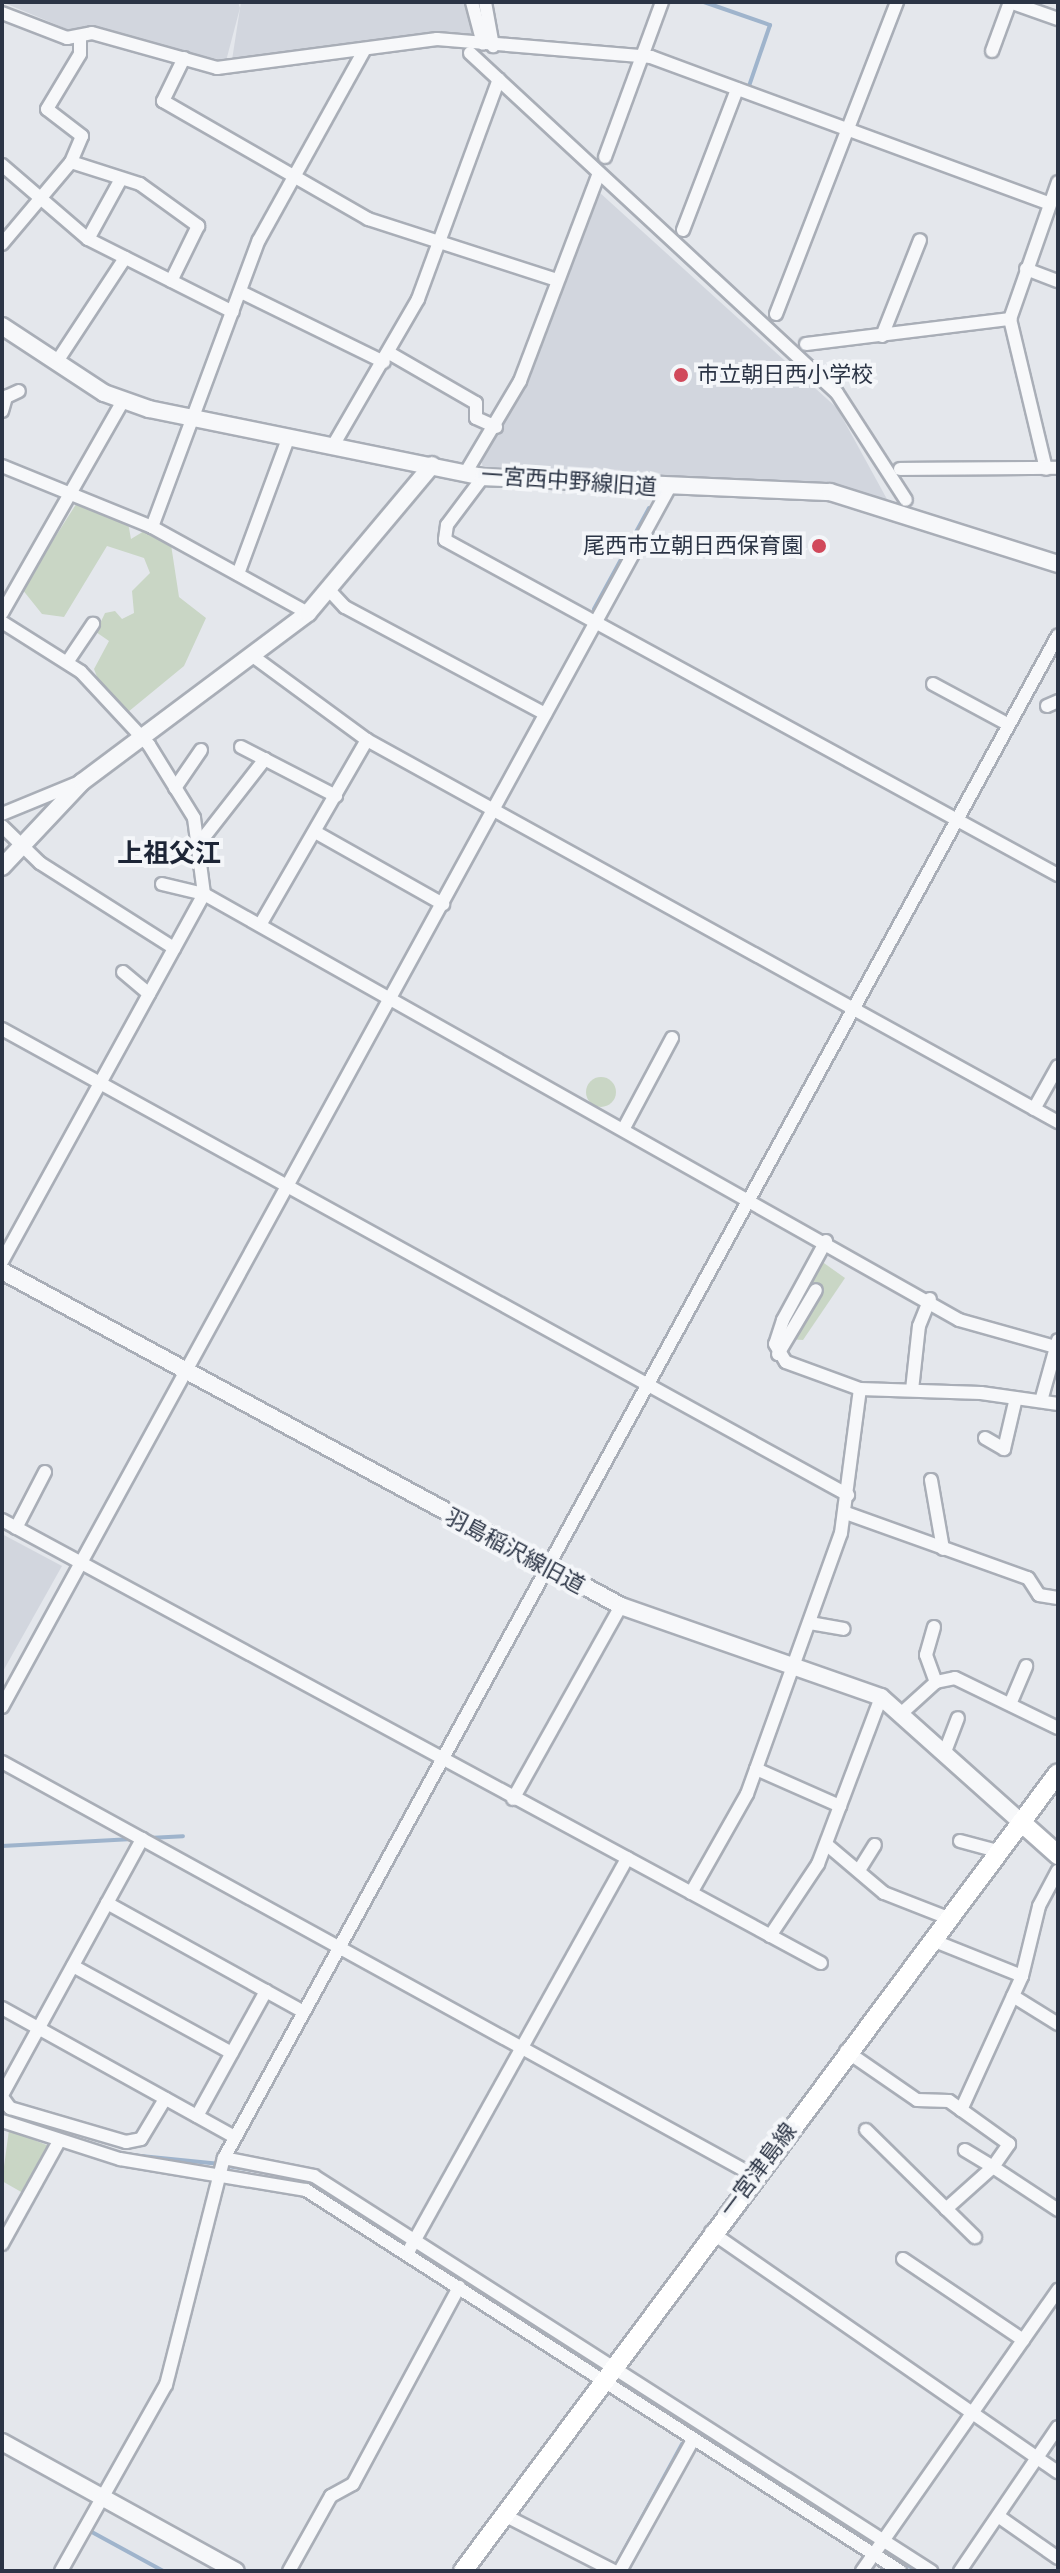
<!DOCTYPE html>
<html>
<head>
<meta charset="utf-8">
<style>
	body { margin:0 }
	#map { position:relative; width:1060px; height:2573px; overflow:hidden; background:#e4e7ec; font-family:"Asap Condensed","Noto Sans JP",sans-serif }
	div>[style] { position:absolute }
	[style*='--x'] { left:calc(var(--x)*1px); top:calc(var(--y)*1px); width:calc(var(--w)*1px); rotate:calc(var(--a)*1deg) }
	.built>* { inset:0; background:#d2d6de }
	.green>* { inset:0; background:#c9d6c5 }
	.round { border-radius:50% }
	.stream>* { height:4px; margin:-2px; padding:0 2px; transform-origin:2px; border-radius:2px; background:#9fb4cc }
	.roads { filter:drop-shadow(2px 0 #a9aeb7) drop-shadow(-2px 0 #a9aeb7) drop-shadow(0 2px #a9aeb7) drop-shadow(0 -2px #a9aeb7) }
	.minor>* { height:12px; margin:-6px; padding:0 6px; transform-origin:6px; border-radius:6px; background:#f7f8fa }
	.tertiary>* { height:16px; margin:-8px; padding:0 8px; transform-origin:8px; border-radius:8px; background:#f7f8fa }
	.secondary>* { height:18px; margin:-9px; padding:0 9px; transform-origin:9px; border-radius:9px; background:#fff }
	.dots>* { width:22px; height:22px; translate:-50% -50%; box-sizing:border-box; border:4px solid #f4f6f9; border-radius:50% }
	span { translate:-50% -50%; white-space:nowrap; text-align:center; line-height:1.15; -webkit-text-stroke:8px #f4f6f9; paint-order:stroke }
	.poi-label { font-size:22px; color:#2b3445 }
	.left { translate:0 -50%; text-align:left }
	.right { translate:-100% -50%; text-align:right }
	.street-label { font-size:22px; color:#2b3445 }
	.quarter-label { font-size:26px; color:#1d2536; font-weight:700 }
	.frame { position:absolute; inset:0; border:4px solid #2b3445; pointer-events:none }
</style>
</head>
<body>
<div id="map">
	<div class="built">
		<div style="clip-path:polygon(2px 2px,238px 2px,240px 8px,226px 61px,90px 29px,79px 34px)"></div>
		<div style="clip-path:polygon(241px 2px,467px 2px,475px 36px,232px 60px)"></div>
		<div style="clip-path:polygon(599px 192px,837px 408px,888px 501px,833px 484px,483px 468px,481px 459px,524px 389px)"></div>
		<div style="clip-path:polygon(2px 1534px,62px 1566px,2px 1673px)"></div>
	</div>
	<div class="green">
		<div style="clip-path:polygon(80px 498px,127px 517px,131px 539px,149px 528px,170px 538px,179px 597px,206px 618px,184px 666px,128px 712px,102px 690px,94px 669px,109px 641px,96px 632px,105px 613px,115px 611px,122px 619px,134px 613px,132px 591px,150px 573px,144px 558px,107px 546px,64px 617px,42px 614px,22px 589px)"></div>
		<div class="round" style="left:586px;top:1077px;width:30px;height:30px"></div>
		<div style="clip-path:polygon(814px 1256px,845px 1278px,803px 1340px,787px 1339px,783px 1320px)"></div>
		<div style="clip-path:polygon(9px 2130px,49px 2146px,23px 2193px,2px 2181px)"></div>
	</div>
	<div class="stream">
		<div style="--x:704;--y:2;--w:70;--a:19.2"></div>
		<div style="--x:770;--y:25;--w:68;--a:109"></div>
		<div style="--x:594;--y:609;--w:115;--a:-61.4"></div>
		<div style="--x:149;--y:1838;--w:34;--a:-3"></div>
		<div style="--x:2;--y:1846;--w:131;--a:-3.1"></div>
		<div style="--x:2;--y:2113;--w:17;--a:24"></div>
		<div style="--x:121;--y:2154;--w:100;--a:5.8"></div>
		<div style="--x:228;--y:2166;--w:49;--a:9.5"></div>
		<div style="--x:297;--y:2177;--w:95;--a:30.3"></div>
		<div style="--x:692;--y:2425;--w:219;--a:32.9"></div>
		<div style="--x:90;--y:2531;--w:83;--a:28.7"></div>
		<div style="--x:885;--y:2551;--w:38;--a:32"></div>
		<div style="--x:616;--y:2565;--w:138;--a:-61.4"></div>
	</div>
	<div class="roads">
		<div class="minor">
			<div style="--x:472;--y:2;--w:43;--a:75.3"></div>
			<div style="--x:485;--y:2;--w:45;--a:79.7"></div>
			<div style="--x:1010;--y:2;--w:51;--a:19.5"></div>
			<div style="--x:2;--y:13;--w:70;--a:21"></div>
			<div style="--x:67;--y:38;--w:25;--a:-11"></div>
			<div style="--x:92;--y:33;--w:130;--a:15.6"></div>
			<div style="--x:217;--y:68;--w:222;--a:-7.5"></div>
			<div style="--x:437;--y:39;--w:215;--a:4.8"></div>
			<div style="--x:651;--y:57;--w:425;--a:20.2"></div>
			<div style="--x:992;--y:51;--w:52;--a:-69.8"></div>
			<div style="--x:470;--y:53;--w:500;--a:42.81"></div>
			<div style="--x:837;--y:393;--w:127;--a:57.2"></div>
			<div style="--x:184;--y:58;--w:48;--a:116"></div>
			<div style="--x:163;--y:101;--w:237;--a:29.9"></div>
			<div style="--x:368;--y:219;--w:199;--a:17.9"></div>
			<div style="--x:605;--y:157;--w:165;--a:-69.8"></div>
			<div style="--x:71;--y:162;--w:72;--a:17.7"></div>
			<div style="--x:140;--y:184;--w:72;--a:35.9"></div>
			<div style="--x:198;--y:226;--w:61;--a:116.1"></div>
			<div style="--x:2;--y:165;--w:113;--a:40.7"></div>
			<div style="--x:88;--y:239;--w:162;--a:26.7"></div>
			<div style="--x:683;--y:230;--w:151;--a:-69"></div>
			<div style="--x:88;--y:239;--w:68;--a:-61.2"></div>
			<div style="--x:2;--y:244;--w:107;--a:-49.9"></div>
			<div style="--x:71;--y:162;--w:28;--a:-67"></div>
			<div style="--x:82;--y:136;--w:44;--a:-142.4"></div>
			<div style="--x:47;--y:109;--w:64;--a:-59"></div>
			<div style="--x:80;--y:54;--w:16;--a:-90"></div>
			<div style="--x:1026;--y:269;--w:34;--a:21"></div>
			<div style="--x:241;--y:292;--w:159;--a:26.1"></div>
			<div style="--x:776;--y:314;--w:335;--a:-68.8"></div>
			<div style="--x:1010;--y:319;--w:154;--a:76.5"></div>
			<div style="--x:882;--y:336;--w:103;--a:-68.4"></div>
			<div style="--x:806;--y:344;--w:206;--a:-7"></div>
			<div style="--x:1010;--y:319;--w:145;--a:-70.7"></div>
			<div style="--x:391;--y:354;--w:98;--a:30"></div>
			<div style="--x:476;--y:403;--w:15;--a:90"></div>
			<div style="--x:476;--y:418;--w:22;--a:24"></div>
			<div style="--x:56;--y:363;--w:126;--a:-56.7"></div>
			<div style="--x:2;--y:411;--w:15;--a:-74"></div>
			<div style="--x:6;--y:397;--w:14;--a:-25"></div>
			<div style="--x:334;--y:444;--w:168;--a:-59.9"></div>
			<div style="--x:418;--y:299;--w:234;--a:-69.8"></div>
			<div style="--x:2;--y:466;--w:162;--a:22.1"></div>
			<div style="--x:152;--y:527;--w:178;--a:28.9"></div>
			<div style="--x:900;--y:469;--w:158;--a:-0.4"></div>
			<div style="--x:466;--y:472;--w:106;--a:-59.3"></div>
			<div style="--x:520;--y:381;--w:222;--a:-69.2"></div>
			<div style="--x:483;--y:477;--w:60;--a:126.9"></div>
			<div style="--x:447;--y:525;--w:15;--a:98"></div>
			<div style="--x:445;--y:540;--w:699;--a:28.66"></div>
			<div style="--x:152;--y:527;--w:306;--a:-69.6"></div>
			<div style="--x:259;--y:240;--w:218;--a:-61"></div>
			<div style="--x:238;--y:574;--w:147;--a:-69.7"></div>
			<div style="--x:329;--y:590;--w:23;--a:47"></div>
			<div style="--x:345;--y:607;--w:227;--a:28.1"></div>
			<div style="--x:2;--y:613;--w:244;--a:-60.3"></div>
			<div style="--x:2;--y:622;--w:93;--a:32.3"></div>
			<div style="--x:81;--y:672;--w:100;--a:47"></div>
			<div style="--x:149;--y:745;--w:86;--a:58.3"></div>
			<div style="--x:194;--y:818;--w:77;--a:82.5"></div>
			<div style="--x:204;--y:894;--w:420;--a:118.8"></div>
			<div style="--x:254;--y:657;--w:140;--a:36.3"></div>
			<div style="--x:367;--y:740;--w:790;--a:28.93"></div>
			<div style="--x:68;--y:661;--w:45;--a:-56"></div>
			<div style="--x:933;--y:684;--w:86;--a:28.3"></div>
			<div style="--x:1047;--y:706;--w:12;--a:-24"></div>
			<div style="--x:241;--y:747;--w:107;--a:27.3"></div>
			<div style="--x:175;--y:788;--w:46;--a:-55.6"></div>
			<div style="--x:2;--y:814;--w:84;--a:-22.3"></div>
			<div style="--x:2;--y:826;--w:53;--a:44.2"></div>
			<div style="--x:40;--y:863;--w:159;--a:32.4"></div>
			<div style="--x:317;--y:833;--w:145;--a:29.4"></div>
			<div style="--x:201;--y:841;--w:104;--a:-52"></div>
			<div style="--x:162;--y:884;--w:43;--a:13.4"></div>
			<div style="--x:204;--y:894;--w:867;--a:29.43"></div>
			<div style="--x:959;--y:1320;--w:101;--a:15.6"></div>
			<div style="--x:260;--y:925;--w:214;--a:-60"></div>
			<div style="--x:123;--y:972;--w:34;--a:40"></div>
			<div style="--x:2;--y:1029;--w:966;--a:28.85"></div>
			<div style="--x:1034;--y:1109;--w:49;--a:-60.8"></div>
			<div style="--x:624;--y:1128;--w:102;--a:-61.9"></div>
			<div style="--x:826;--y:1241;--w:90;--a:118.6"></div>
			<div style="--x:783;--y:1320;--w:25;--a:108"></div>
			<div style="--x:775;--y:1344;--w:21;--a:59"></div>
			<div style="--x:786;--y:1362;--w:79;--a:20"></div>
			<div style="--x:860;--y:1389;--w:121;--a:1.9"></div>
			<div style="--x:981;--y:1393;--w:78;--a:8.1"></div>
			<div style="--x:778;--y:1354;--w:74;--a:-59.3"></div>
			<div style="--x:912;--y:1390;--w:64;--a:-83.8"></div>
			<div style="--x:919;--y:1326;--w:29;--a:-68"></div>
			<div style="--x:1041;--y:1401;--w:63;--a:-74.4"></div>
			<div style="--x:985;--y:1438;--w:22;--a:30"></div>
			<div style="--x:1004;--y:1449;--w:52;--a:-76.8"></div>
			<div style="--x:931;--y:1480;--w:70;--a:80.1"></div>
			<div style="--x:846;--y:1513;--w:193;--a:19.7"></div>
			<div style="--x:1028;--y:1578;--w:20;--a:57"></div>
			<div style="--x:1039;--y:1595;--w:19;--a:9"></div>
			<div style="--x:2;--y:1520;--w:931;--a:28.41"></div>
			<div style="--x:16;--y:1528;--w:63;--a:-62.6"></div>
			<div style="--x:810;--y:1623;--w:34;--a:10"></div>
			<div style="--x:934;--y:1627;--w:29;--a:106"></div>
			<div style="--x:926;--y:1655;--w:29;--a:70"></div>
			<div style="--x:1011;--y:1702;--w:39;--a:-67"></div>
			<div style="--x:2;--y:1707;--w:1390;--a:-61.31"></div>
			<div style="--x:904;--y:1711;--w:43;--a:-42.2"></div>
			<div style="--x:936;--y:1682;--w:19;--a:-12"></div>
			<div style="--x:955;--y:1678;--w:114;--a:25.9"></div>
			<div style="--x:946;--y:1749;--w:33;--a:-69"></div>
			<div style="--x:2;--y:1762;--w:857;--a:28.81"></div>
			<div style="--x:756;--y:1769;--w:92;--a:23.8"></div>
			<div style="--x:513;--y:1799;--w:221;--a:-60.8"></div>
			<div style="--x:960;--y:1841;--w:39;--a:15"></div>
			<div style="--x:826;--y:1844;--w:76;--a:40.2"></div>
			<div style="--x:884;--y:1893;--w:69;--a:21.3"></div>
			<div style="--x:861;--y:1867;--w:26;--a:-58"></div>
			<div style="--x:691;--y:1893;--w:114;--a:-60.5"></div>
			<div style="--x:747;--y:1794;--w:277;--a:-70.2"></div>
			<div style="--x:841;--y:1533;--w:145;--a:-82.5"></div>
			<div style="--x:107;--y:1903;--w:225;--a:29"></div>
			<div style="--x:770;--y:1936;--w:87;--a:-56.3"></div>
			<div style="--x:818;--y:1864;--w:178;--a:-69.3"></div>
			<div style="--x:932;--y:1940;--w:97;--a:21.8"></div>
			<div style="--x:73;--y:1966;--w:181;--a:28.7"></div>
			<div style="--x:1013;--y:1996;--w:53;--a:31.9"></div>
			<div style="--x:2;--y:2008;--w:266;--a:29"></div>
			<div style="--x:846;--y:2051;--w:86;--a:34.6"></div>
			<div style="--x:917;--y:2100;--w:32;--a:2"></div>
			<div style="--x:949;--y:2101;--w:74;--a:35.6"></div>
			<div style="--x:1009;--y:2144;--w:28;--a:125"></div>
			<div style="--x:993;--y:2167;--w:78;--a:33.5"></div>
			<div style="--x:2;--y:2095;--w:292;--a:-61.3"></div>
			<div style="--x:2;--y:2097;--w:14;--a:54"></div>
			<div style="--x:10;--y:2108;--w:121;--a:16.3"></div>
			<div style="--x:126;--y:2142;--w:15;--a:-11"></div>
			<div style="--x:141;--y:2139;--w:47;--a:-59"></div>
			<div style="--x:961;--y:2110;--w:147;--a:-65.5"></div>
			<div style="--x:1022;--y:1976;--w:72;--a:-76.3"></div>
			<div style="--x:1039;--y:1906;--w:40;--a:-62"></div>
			<div style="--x:197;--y:2116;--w:143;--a:-61.1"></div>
			<div style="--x:2;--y:2121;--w:124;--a:17.9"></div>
			<div style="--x:120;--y:2159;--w:189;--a:9.5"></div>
			<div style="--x:306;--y:2190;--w:706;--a:32.68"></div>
			<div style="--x:866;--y:2130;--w:153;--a:44.5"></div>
			<div style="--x:224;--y:2158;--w:92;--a:11.3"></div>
			<div style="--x:314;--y:2176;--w:733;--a:32.63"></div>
			<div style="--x:946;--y:2209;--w:63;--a:-41.8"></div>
			<div style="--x:993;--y:2167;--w:33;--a:-149"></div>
			<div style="--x:711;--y:2232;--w:422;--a:34.7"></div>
			<div style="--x:2;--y:2244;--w:118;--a:-61"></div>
			<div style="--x:407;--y:2254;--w:453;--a:-60.9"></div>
			<div style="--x:903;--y:2259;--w:145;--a:34"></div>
			<div style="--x:504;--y:2515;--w:123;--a:27"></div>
			<div style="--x:998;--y:2516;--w:73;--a:35"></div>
			<div style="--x:61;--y:2571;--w:214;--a:-60.6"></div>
			<div style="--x:166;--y:2385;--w:234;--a:-75.7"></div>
			<div style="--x:224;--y:2158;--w:1736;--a:-61.29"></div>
			<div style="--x:289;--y:2571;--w:86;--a:-60.8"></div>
			<div style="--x:331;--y:2496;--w:25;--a:-29"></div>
			<div style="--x:353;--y:2484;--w:224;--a:-61.7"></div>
			<div style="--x:620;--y:2571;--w:150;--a:-60.9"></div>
			<div style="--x:862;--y:2571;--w:343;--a:-55.1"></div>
			<div style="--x:960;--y:2571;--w:174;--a:-55.8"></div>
		</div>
		<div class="tertiary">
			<div style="--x:2;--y:326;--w:122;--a:33.3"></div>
			<div style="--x:104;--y:393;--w:48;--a:19.6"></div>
			<div style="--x:149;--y:409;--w:341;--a:11.5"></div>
			<div style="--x:483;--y:477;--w:347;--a:2.5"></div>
			<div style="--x:830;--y:492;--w:239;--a:17.5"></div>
			<div style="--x:2;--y:867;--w:117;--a:-46.7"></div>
			<div style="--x:82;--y:782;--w:282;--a:-36.8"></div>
			<div style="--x:308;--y:613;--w:193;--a:-50"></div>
			<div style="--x:2;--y:1271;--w:704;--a:28.42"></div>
			<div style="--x:621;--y:1606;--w:275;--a:19.3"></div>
			<div style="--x:881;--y:1697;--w:188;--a:41.8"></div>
			<div style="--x:2;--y:2442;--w:267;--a:28.9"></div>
		</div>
		<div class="secondary">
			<div style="--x:1021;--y:1822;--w:50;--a:41.7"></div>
			<div style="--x:463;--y:2571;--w:995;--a:-53.29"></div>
		</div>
	</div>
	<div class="dots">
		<div style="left:681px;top:375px;background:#d1495b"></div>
		<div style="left:819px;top:546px;background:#d1495b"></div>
	</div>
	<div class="poi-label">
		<span class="left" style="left:697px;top:375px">市立朝日西小学校</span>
		<span class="right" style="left:803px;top:546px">尾西市立朝日西保育園</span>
	</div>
	<div class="street-label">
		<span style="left:569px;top:481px;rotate:4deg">一宮西中野線旧道</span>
		<span style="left:515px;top:1551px;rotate:28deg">羽島稲沢線旧道</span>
		<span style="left:758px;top:2170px;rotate:-53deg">一宮津島線</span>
	</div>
	<div class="quarter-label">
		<span style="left:169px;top:854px">上祖父江</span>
	</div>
	<div class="frame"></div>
</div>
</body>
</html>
